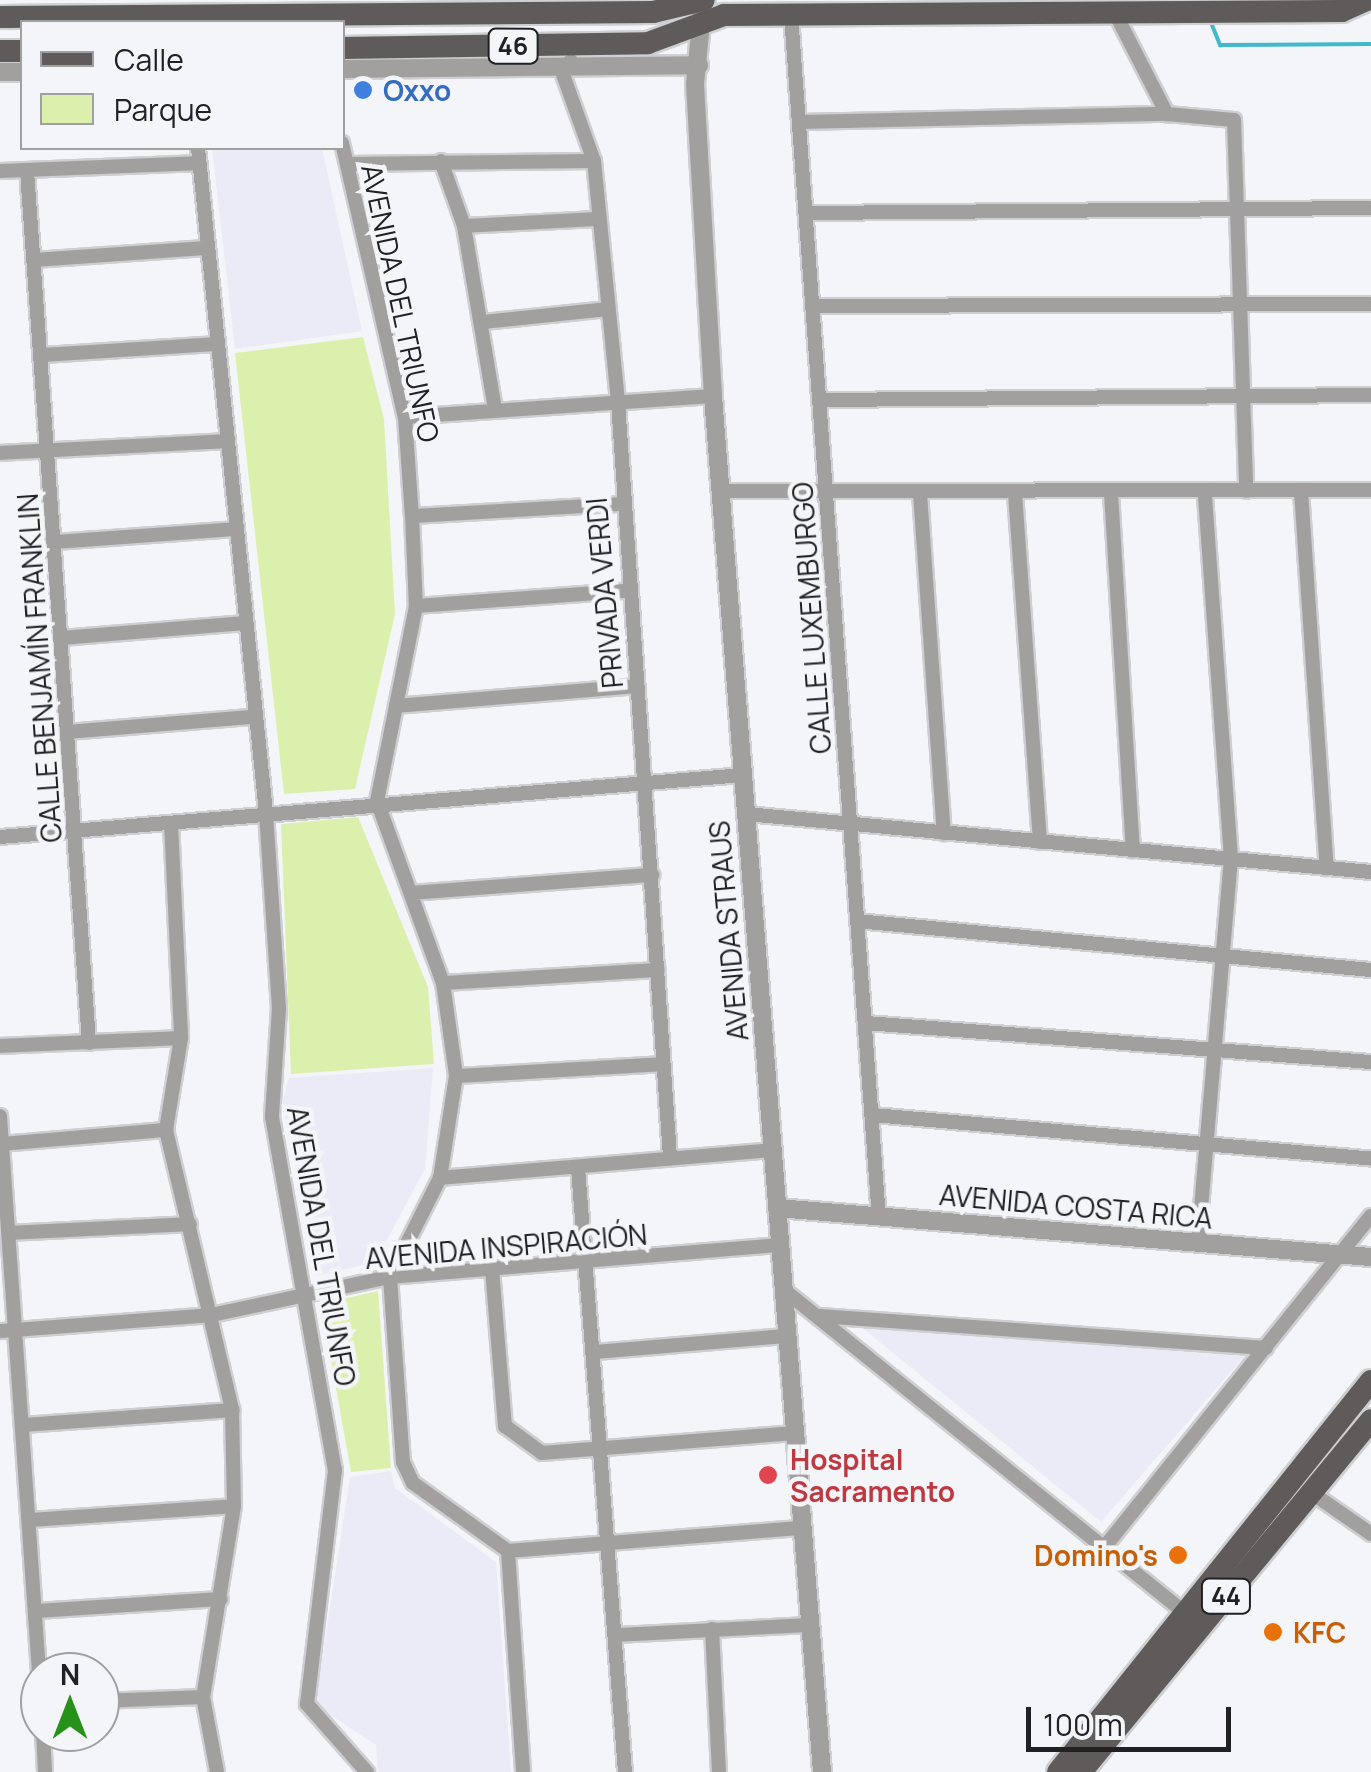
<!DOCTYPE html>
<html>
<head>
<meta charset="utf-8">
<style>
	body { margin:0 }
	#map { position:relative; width:1371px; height:1772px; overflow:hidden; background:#f4f5f9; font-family:Manrope,sans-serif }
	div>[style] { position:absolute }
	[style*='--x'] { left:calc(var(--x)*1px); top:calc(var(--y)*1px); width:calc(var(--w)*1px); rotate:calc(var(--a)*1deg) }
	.built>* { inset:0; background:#ebebf7 }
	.green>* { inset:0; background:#dcf0ae }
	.stream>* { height:4px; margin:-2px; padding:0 2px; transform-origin:2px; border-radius:2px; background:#42b8cc }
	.roads { filter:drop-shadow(2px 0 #cecfd2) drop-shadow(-2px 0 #cecfd2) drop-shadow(0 2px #cecfd2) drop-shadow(0 -2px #cecfd2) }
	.minor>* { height:14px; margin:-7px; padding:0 7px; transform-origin:7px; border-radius:7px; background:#a2a09f }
	.tertiary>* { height:18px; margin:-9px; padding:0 9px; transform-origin:9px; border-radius:9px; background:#a2a09f }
	.primary>* { height:22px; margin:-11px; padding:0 11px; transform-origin:11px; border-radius:11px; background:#5e5b5a }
	.dots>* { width:28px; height:28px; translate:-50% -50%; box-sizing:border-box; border:5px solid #f4f5f9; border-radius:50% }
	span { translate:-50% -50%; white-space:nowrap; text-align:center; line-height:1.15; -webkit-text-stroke:9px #f4f5f9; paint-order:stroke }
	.shield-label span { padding:2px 8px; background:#f4f5f9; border:2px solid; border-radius:8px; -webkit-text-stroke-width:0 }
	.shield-label { font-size:25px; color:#212123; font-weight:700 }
	.shop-label { font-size:28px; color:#366cbe; font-weight:700 }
	.left { translate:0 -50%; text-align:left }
	.street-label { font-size:28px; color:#212123 }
	.health-label { font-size:28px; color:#be3a42; font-weight:700 }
	.food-label { font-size:28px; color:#c56008; font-weight:700 }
	.right { translate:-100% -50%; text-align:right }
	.legend { position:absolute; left:20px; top:20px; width:325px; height:130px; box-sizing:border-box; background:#f4f5f9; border:2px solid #a0a0a3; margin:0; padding:12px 18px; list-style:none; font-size:30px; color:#212123 }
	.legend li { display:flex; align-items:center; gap:20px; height:50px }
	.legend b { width:50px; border:2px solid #a0a0a3 }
	.north { position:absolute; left:20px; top:1652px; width:100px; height:100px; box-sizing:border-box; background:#f4f5f9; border:2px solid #a0a0a3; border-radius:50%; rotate:0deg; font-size:28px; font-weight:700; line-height:40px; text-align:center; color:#212123 }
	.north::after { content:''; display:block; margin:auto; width:35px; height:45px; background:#279219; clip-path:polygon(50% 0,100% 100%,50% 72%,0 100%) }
	.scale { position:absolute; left:1026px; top:1707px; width:205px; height:45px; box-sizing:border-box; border:5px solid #212123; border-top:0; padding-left:12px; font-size:30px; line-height:35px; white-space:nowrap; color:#212123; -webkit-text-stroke:8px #f4f5f9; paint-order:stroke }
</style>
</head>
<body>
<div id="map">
	<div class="built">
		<div style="clip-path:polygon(212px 148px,322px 148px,362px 331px,235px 349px)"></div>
		<div style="clip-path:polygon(433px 1068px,425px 1169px,375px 1262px,317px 1276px,282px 1102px,289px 1078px)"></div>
		<div style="clip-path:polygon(861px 1327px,1248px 1352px,1101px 1522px)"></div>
		<div style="clip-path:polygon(391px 1471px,395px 1488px,496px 1562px,511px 1772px,378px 1772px,376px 1745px,315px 1705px,350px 1477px)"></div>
	</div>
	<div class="green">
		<div style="clip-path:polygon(363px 337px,384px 419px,395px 614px,355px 789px,284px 794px,235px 353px)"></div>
		<div style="clip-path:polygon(358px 817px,428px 987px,434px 1064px,291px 1074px,281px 824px)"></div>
		<div style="clip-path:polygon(378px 1291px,391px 1468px,351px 1472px,321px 1304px)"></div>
	</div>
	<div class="stream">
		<div style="--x:1212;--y:25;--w:22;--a:68"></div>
		<div style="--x:1220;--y:45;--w:151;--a:-0.4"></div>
	</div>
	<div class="roads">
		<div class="minor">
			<div style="--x:1115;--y:13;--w:114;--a:62.8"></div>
			<div style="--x:791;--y:15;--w:1206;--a:85.82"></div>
			<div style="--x:571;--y:61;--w:13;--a:141"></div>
			<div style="--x:561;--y:69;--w:98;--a:70.3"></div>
			<div style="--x:594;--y:161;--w:242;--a:84.3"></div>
			<div style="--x:618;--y:402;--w:757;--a:86.06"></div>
			<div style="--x:801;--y:122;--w:366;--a:-1.3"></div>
			<div style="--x:1167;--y:114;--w:67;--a:5.1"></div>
			<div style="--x:1234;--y:120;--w:371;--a:88.1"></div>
			<div style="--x:342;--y:143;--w:281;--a:77.1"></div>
			<div style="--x:405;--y:417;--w:99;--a:86"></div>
			<div style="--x:412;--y:516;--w:90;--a:87.5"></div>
			<div style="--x:416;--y:606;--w:199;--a:101.3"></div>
			<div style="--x:377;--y:801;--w:194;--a:70.1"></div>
			<div style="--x:443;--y:983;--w:94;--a:82"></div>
			<div style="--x:456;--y:1076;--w:103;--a:98.9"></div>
			<div style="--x:440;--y:1178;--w:111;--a:116.8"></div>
			<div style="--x:390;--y:1277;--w:185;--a:86"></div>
			<div style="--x:403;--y:1462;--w:23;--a:65"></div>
			<div style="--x:413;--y:1483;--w:117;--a:35.6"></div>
			<div style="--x:508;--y:1551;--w:222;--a:86.1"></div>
			<div style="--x:198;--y:148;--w:668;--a:84.16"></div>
			<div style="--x:266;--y:813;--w:195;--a:86.2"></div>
			<div style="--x:279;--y:1008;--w:109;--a:93.7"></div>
			<div style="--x:272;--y:1117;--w:359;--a:79.9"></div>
			<div style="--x:335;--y:1470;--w:236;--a:96.8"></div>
			<div style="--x:307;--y:1704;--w:91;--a:48.6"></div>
			<div style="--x:441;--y:161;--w:69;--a:70.5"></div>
			<div style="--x:464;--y:226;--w:187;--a:80.4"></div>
			<div style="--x:348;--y:164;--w:246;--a:-0.7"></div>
			<div style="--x:0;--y:171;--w:196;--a:-2.3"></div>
			<div style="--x:27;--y:171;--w:874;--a:85.93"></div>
			<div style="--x:808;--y:213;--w:563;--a:-0.51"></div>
			<div style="--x:464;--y:226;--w:135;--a:-3"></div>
			<div style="--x:34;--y:260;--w:172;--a:-4"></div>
			<div style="--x:815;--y:306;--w:556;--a:-0.21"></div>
			<div style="--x:483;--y:322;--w:126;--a:-5.9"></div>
			<div style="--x:42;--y:355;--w:174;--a:-3.6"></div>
			<div style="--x:822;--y:400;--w:549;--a:-0.52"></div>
			<div style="--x:405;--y:417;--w:309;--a:-3.9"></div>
			<div style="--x:0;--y:453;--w:227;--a:-3"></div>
			<div style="--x:721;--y:491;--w:650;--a:-0.09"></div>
			<div style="--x:1301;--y:491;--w:378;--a:86.1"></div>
			<div style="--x:920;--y:493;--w:341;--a:86"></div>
			<div style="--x:1015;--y:493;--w:350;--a:85.9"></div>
			<div style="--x:1111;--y:493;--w:358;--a:86.5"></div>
			<div style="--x:412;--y:516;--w:208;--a:-3.3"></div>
			<div style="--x:55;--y:542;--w:180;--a:-4.1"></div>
			<div style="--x:416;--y:606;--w:212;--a:-4.1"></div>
			<div style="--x:62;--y:638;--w:183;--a:-4.7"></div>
			<div style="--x:396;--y:706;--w:242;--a:-4.7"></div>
			<div style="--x:68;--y:732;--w:185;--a:-4.7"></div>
			<div style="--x:746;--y:814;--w:628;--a:5.3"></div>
			<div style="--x:171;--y:823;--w:215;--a:87.3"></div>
			<div style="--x:181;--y:1038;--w:93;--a:99.3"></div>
			<div style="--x:166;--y:1130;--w:288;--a:76.7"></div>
			<div style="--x:232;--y:1410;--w:96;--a:88.8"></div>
			<div style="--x:234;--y:1506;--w:193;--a:99.2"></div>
			<div style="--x:203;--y:1697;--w:76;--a:79.4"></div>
			<div style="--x:0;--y:837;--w:746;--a:-4.77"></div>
			<div style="--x:411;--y:893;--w:242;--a:-4.3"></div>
			<div style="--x:857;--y:921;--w:516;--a:5.45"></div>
			<div style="--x:443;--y:983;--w:215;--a:-3.5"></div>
			<div style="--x:866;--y:1023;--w:507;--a:4.42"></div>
			<div style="--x:0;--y:1046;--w:181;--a:-2.5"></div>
			<div style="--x:456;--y:1076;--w:207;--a:-3.3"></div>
			<div style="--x:873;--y:1115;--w:500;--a:5"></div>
			<div style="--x:0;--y:1116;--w:571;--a:85.99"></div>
			<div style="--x:2;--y:1144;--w:165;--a:-4.9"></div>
			<div style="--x:578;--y:1168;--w:606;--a:85.55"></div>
			<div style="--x:440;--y:1178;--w:335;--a:-4.8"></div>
			<div style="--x:9;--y:1233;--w:181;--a:-2.8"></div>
			<div style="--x:1198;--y:1243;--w:385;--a:-85.1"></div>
			<div style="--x:1231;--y:859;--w:368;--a:-94.1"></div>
			<div style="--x:492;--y:1269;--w:158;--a:85.3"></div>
			<div style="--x:505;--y:1426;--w:46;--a:36.1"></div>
			<div style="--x:542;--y:1453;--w:253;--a:-4.5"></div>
			<div style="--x:784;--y:1290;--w:515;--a:38.85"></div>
			<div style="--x:820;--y:1316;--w:447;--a:4.1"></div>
			<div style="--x:0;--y:1331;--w:213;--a:-4.3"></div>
			<div style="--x:212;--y:1315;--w:182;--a:-12.1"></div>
			<div style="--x:390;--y:1277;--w:391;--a:-4.7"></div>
			<div style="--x:596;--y:1352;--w:192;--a:-4.8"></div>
			<div style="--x:23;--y:1425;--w:210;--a:-4.1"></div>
			<div style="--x:1312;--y:1493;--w:72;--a:34.8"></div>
			<div style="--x:30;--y:1520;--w:204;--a:-3.9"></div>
			<div style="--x:1107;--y:1544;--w:421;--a:-51.2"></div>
			<div style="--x:508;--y:1551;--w:295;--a:-4.5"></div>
			<div style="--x:36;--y:1611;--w:185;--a:-3.7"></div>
			<div style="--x:712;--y:1629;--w:143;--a:87.2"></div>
			<div style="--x:617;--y:1635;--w:194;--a:-3"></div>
			<div style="--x:100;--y:1701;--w:103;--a:-2.2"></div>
			<div style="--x:43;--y:1732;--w:40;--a:87.1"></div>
		</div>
		<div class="tertiary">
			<div style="--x:702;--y:13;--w:71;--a:95.6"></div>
			<div style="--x:695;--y:84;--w:313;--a:86.7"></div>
			<div style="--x:713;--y:396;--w:1380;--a:85.47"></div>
			<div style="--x:342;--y:69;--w:357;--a:-0.6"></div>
			<div style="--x:0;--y:72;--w:22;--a:0"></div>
			<div style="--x:777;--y:1208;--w:596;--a:4.72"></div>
		</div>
		<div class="primary">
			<div style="--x:0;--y:17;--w:653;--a:-0.44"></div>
			<div style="--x:653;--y:12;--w:52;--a:-13.2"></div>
			<div style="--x:342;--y:48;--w:306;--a:-0.9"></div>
			<div style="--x:648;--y:43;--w:81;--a:-20.2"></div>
			<div style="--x:724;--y:15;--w:618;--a:-0.37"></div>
			<div style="--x:1342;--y:11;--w:27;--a:-24"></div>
			<div style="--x:0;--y:51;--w:22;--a:0"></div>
			<div style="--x:1058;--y:1772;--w:501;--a:-51.32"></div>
			<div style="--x:1081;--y:1772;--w:456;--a:-50.5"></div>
		</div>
	</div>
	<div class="dots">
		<div style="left:363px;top:90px;background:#3f7fe0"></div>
		<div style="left:768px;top:1475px;background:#e0444e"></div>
		<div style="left:1178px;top:1555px;background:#e8710a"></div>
		<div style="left:1273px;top:1632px;background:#e8710a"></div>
	</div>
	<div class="shield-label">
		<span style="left:513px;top:46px">46</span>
		<span style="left:1226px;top:1596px">44</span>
	</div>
	<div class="shop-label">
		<span class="left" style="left:383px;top:90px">Oxxo</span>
	</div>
	<div class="street-label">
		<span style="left:401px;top:303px;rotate:78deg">AVENIDA DEL TRIUNFO</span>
		<span style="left:604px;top:593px;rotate:-95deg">PRIVADA VERDI</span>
		<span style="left:811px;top:618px;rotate:-94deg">CALLE LUXEMBURGO</span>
		<span style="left:39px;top:668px;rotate:-94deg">CALLE BENJAMÍN FRANKLIN</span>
		<span style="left:728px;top:931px;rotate:-95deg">AVENIDA STRAUS</span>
		<span style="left:1076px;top:1206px;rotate:5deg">AVENIDA COSTA RICA</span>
		<span style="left:322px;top:1246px;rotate:80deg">AVENIDA DEL TRIUNFO</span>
		<span style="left:506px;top:1246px;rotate:-5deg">AVENIDA INSPIRACIÓN</span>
	</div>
	<div class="health-label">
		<span class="left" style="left:790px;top:1475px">Hospital<br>Sacramento</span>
	</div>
	<div class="food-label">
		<span class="right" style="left:1158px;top:1555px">Domino's</span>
		<span class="left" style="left:1293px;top:1632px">KFC</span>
	</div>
	<ul class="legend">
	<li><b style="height:12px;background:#5e5b5a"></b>Calle</li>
	<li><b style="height:28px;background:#dcf0ae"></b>Parque</li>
	</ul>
	<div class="north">N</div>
	<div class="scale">100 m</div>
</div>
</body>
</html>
